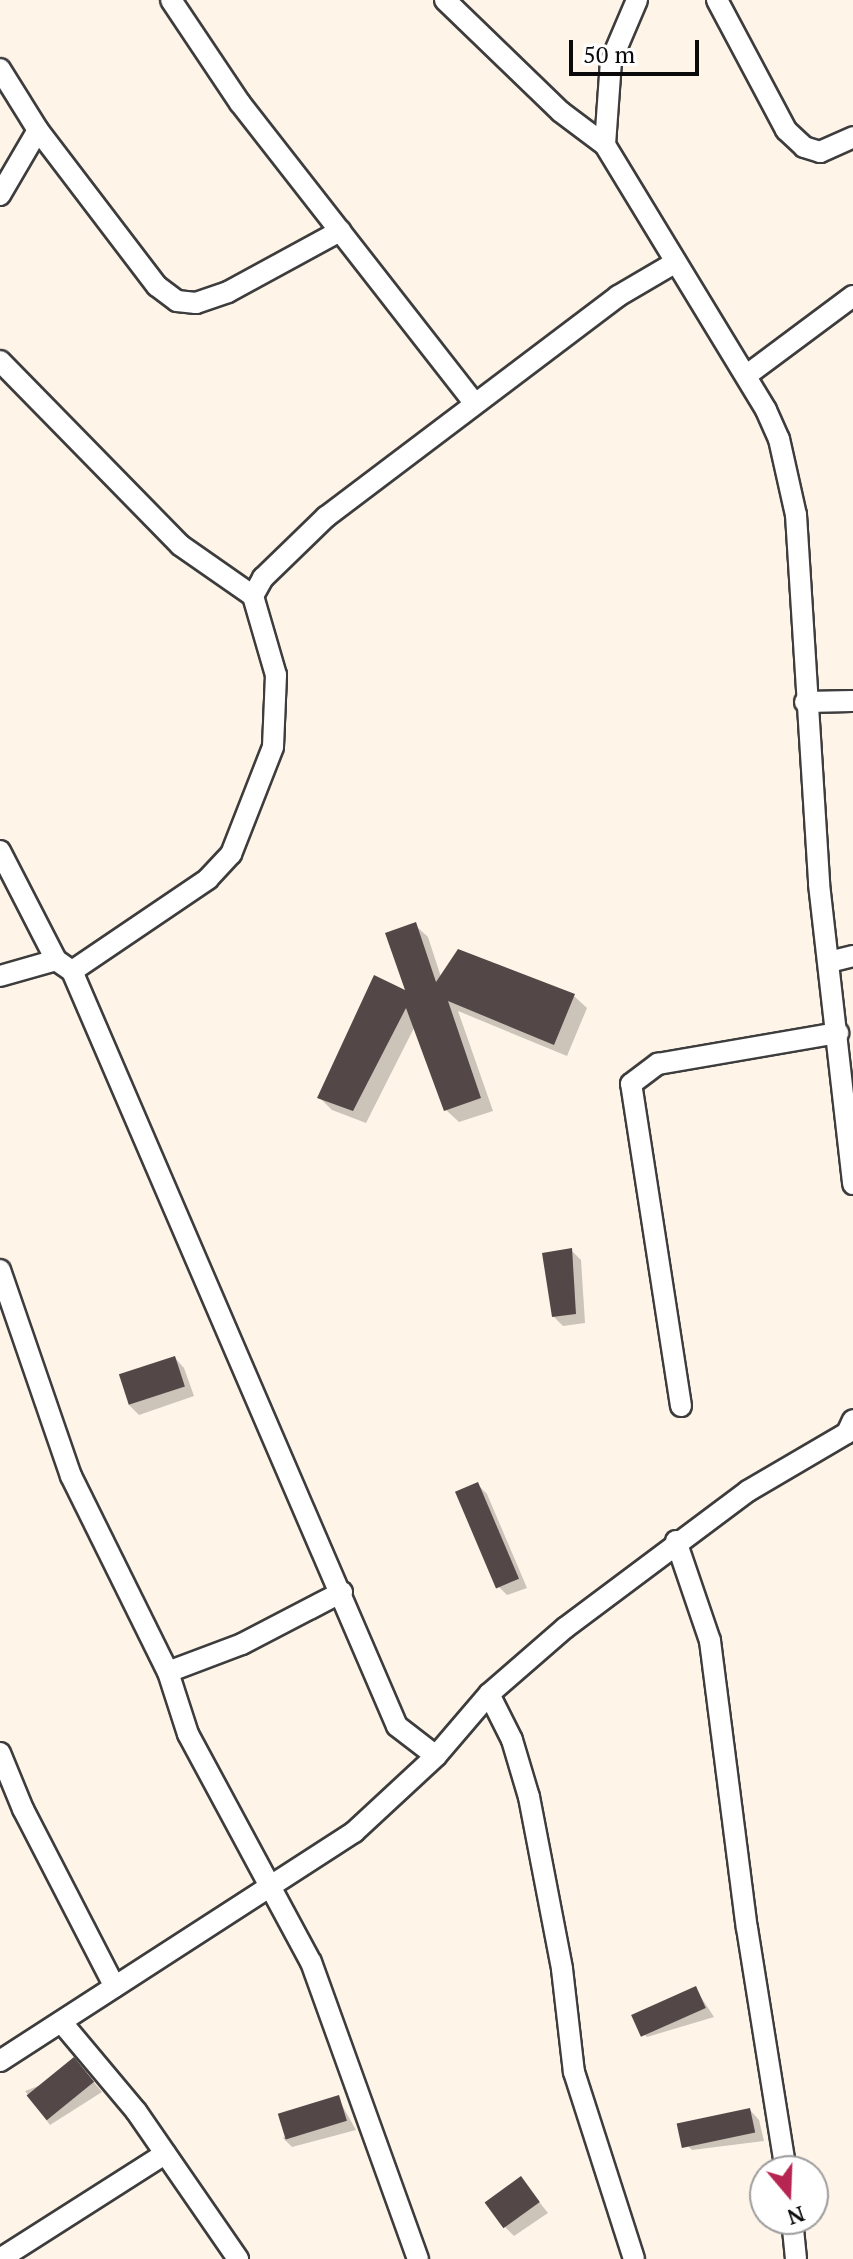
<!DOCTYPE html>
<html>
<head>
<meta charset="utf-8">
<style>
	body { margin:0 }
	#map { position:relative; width:853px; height:2259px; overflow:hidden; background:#fff4e8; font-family:"PT Serif",serif }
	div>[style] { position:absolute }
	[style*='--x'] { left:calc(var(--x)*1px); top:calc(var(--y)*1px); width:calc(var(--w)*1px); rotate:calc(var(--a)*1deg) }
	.shadow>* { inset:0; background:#0003 }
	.building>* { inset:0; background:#534847; transform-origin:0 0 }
	.roads { filter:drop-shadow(2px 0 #3d3d3d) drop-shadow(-2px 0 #3d3d3d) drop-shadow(0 2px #3d3d3d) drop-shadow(0 -2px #3d3d3d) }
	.minor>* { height:20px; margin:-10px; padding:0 10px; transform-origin:10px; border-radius:10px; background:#fff }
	span { translate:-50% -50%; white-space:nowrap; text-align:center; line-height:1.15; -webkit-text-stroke:8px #fff; paint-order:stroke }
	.north { position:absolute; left:749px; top:2155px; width:80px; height:80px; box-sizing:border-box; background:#fff; border:2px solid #9d9d9d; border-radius:50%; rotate:161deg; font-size:22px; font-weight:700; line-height:32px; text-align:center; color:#0a0a0a }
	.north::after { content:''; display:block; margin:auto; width:28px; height:36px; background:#b72553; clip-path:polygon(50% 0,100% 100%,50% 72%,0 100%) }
	.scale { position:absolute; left:569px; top:40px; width:130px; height:36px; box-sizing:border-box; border:4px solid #0a0a0a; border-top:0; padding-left:10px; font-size:24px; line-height:28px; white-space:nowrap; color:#0a0a0a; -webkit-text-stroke:6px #fff; paint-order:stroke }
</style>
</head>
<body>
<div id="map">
	<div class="shadow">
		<div style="clip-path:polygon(415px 925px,428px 937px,441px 977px,574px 996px,587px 1008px,567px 1056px,458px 1011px,493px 1111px,459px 1122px,446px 1110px,415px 1026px,366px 1123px,332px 1110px,320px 1098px,409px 994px)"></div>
		<div style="clip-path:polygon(571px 1250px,581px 1260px,585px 1323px,563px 1326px,553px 1316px)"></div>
		<div style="clip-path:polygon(175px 1358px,184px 1368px,194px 1396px,139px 1415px,129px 1405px)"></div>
		<div style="clip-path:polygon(477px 1484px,487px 1494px,527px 1588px,507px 1595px,498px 1586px)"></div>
		<div style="clip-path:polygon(695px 1988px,714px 2017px,647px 2037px,638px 2028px)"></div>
		<div style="clip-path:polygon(83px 2069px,102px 2092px,50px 2125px,25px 2091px)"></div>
		<div style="clip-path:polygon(338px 2098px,356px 2130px,292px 2147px,283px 2138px)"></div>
		<div style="clip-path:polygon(750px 2110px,759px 2120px,764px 2141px,692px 2150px,682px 2140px)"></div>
		<div style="clip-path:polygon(521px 2179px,548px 2213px,514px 2236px,504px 2226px)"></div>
	</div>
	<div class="building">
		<div style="clip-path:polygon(416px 922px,436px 982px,458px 949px,575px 994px,554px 1045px,448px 1001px,481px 1098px,444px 1111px,406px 1008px,353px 1111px,317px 1098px,374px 975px,405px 990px,385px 933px)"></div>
		<div style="clip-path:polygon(572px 1248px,576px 1314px,552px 1317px,542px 1253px)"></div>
		<div style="left:175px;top:1356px;width:32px;height:59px;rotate:72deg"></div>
		<div style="left:478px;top:1482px;width:105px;height:25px;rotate:67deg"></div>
		<div style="left:696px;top:1986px;width:24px;height:71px;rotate:66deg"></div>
		<div style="left:74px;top:2057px;width:32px;height:61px;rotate:51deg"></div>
		<div style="left:339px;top:2095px;width:27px;height:64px;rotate:73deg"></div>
		<div style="left:750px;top:2108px;width:25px;height:75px;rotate:78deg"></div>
		<div style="left:521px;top:2176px;width:32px;height:45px;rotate:54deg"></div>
	</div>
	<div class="roads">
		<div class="minor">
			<div style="--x:171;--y:0;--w:124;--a:56.2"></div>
			<div style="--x:240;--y:103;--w:380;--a:52"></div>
			<div style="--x:445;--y:0;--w:161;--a:44"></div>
			<div style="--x:561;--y:112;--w:55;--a:36.9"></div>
			<div style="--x:637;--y:0;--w:66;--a:113.1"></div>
			<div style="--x:611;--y:61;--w:84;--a:94.1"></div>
			<div style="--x:605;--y:145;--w:310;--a:58.7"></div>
			<div style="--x:766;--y:410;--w:32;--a:66"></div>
			<div style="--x:779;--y:439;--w:78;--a:77.4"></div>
			<div style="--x:796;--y:515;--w:370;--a:86.4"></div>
			<div style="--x:819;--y:884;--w:302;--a:83.5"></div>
			<div style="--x:717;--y:0;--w:147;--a:62"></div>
			<div style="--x:786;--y:130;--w:25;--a:43"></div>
			<div style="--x:804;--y:147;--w:17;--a:17"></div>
			<div style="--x:820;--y:152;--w:36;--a:-24"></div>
			<div style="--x:0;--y:69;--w:72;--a:58.1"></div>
			<div style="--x:38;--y:130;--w:196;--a:52.7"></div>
			<div style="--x:157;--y:286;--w:25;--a:37"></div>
			<div style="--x:177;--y:301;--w:19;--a:6"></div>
			<div style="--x:196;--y:303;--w:34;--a:-19"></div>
			<div style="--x:228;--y:292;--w:128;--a:-28.6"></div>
			<div style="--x:0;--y:195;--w:75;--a:-59.7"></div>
			<div style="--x:0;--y:361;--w:257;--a:45.6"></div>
			<div style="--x:180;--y:545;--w:89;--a:34.9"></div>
			<div style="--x:253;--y:596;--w:82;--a:73.8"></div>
			<div style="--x:276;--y:675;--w:72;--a:92.4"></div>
			<div style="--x:273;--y:747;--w:115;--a:111.4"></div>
			<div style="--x:231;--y:854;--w:34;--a:133"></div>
			<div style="--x:208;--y:879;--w:164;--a:145.9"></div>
			<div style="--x:747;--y:375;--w:132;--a:-36.7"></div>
			<div style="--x:253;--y:596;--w:21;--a:-61"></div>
			<div style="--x:263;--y:578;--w:88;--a:-44.1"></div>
			<div style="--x:326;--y:517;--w:366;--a:-37.1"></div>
			<div style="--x:618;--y:296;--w:67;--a:-30.4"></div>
			<div style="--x:805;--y:702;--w:48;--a:-1.2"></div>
			<div style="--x:0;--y:851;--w:123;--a:62.8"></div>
			<div style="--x:829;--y:962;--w:25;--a:-14"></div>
			<div style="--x:0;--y:976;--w:58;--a:-15.9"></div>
			<div style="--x:56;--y:960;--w:19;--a:35"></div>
			<div style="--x:72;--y:971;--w:822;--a:66.71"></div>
			<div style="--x:397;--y:1726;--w:49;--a:37.6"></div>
			<div style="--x:436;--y:1756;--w:82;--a:-49.5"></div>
			<div style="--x:489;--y:1694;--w:101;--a:-41"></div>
			<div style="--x:565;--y:1628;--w:229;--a:-36.8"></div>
			<div style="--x:748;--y:1491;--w:115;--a:-30.4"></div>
			<div style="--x:847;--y:1433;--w:14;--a:-65"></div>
			<div style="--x:0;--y:1270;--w:218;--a:71"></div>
			<div style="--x:71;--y:1476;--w:219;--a:63.7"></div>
			<div style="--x:681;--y:1406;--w:326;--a:-98.8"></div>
			<div style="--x:631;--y:1084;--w:34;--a:-37"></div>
			<div style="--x:658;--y:1064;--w:183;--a:-9.8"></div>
			<div style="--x:676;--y:1541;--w:106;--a:71.2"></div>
			<div style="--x:710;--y:1641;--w:289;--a:82.7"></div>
			<div style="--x:747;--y:1928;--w:246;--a:80.9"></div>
			<div style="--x:342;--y:1592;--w:113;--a:152.5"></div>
			<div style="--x:242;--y:1644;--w:79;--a:159.3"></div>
			<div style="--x:168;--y:1672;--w:65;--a:72.1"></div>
			<div style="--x:188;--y:1734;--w:259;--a:61.7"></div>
			<div style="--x:311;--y:1962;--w:316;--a:70.2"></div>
			<div style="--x:489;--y:1694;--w:51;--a:63.4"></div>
			<div style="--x:512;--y:1740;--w:59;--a:73.4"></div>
			<div style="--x:529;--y:1797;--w:175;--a:79.1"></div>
			<div style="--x:562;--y:1969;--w:104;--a:83.4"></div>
			<div style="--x:574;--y:2072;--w:196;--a:72.2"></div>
			<div style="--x:0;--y:1753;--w:61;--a:67.7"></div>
			<div style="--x:23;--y:1809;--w:200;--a:62.7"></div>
			<div style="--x:63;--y:2024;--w:114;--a:50"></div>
			<div style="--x:136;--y:2111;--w:180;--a:55.4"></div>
			<div style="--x:0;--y:2061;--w:422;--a:-32.9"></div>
			<div style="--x:354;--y:1832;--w:112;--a:-42.8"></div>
			<div style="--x:792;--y:2219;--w:40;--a:84.3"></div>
			<div style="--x:0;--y:2259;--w:196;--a:-32.5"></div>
		</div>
	</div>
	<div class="north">N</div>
	<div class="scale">50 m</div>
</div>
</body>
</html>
